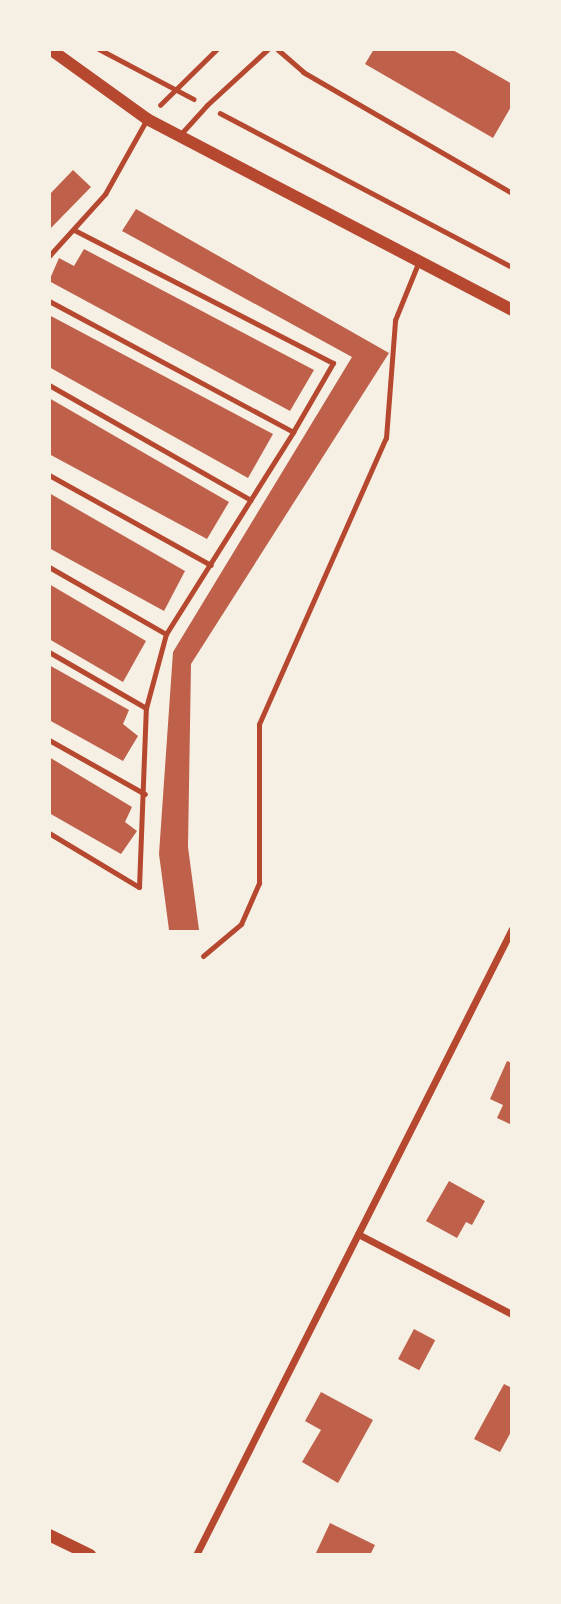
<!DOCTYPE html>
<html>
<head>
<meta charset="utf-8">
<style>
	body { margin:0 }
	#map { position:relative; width:561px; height:1604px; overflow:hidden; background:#f6efe4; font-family:"Sofia Sans Condensed",sans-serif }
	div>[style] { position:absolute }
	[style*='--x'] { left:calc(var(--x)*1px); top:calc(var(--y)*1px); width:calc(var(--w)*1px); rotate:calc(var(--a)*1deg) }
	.building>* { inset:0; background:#bf614a; transform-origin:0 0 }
	.path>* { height:4.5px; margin:-2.25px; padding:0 2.25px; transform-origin:2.25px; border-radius:2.25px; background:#b5482f }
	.service>* { height:5px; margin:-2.5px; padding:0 2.5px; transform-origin:2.5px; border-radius:2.5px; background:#b5482f }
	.minor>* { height:7px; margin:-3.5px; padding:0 3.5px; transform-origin:3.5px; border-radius:3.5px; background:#b5482f }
	.tertiary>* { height:12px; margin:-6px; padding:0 6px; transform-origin:6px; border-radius:6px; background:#b5482f }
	span { translate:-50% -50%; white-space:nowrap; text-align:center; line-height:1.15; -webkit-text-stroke:6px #f6efe4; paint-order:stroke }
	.frame { position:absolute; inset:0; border:51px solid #f6efe4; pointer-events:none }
</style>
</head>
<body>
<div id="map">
	<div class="building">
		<div style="clip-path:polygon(374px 49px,451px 49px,512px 84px,512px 105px,493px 138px,365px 64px)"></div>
		<div style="clip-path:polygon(73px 170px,91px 187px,49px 230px,49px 195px)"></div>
		<div style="clip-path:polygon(136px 209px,389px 353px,191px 664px,188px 847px,199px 930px,169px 930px,159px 854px,173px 652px,352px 357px,122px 231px)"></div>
		<div style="clip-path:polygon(84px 249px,314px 370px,290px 411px,49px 281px,59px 258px,74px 266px)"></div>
		<div style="clip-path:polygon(49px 315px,273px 434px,248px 478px,49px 367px)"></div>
		<div style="clip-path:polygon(49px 398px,229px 502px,207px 539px,49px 454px)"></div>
		<div style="clip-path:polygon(49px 493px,185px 571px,164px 611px,49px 548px)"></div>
		<div style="clip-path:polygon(49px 584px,146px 641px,123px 682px,49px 639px)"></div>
		<div style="clip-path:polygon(49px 665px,129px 710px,123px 724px,138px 736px,123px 761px,49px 720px)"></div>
		<div style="clip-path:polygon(49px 757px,132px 807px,125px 822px,137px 831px,121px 854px,49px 813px)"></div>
		<div style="clip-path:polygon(507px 1061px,512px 1063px,512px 1125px,497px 1118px,503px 1105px,490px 1099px)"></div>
		<div style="clip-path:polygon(449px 1181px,485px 1201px,472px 1225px,466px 1222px,457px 1238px,426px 1221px)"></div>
		<div style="left:414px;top:1329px;width:24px;height:34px;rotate:28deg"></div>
		<div style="clip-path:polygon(504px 1384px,512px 1388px,512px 1430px,500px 1452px,474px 1439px)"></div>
		<div style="clip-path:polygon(321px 1392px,373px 1420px,338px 1483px,302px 1462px,321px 1430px,305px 1421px)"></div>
		<div style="clip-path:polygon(330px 1523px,375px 1545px,370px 1555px,315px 1555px)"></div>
	</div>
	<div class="path">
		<div style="--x:99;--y:49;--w:107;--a:27.8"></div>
		<div style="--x:160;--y:105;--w:80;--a:-44.5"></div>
		<div style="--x:220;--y:113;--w:330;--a:27.8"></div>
	</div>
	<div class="service">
		<div style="--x:277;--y:49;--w:35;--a:41"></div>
		<div style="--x:303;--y:72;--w:241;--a:30.1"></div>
		<div style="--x:179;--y:136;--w:42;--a:-47.9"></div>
		<div style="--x:207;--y:105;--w:83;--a:-42.6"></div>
		<div style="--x:49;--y:256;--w:84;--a:-47.9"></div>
		<div style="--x:105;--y:194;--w:86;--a:-60.8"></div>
		<div style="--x:49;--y:301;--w:277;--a:28.2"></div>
		<div style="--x:49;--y:385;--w:232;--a:29.7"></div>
		<div style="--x:49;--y:475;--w:185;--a:29.1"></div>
		<div style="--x:49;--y:567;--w:135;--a:29.8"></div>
		<div style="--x:49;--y:652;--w:112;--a:30"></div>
		<div style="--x:49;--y:740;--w:110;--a:29.4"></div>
		<div style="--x:49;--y:833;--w:105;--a:31"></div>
		<div style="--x:139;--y:887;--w:179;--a:-87.8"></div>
		<div style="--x:146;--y:708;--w:77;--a:-74.9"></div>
		<div style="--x:166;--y:634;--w:239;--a:-57.8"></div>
		<div style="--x:293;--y:432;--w:80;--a:-59.9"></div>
		<div style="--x:333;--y:363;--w:291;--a:-152.8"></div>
		<div style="--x:203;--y:956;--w:50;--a:-40.1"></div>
		<div style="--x:241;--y:924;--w:45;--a:-66.3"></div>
		<div style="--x:259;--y:883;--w:159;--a:-90"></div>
		<div style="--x:259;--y:724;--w:313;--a:-66.1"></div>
		<div style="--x:386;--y:438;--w:118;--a:-85.6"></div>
		<div style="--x:395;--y:320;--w:64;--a:-67.9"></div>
	</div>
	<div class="minor">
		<div style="--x:358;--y:1234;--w:174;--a:27.5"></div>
		<div style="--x:196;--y:1555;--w:701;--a:-63.22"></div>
	</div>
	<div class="tertiary">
		<div style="--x:50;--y:49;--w:120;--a:35.8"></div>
		<div style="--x:147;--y:119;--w:412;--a:27.6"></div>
		<div style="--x:49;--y:1535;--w:46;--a:26"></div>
	</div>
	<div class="frame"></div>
</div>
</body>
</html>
